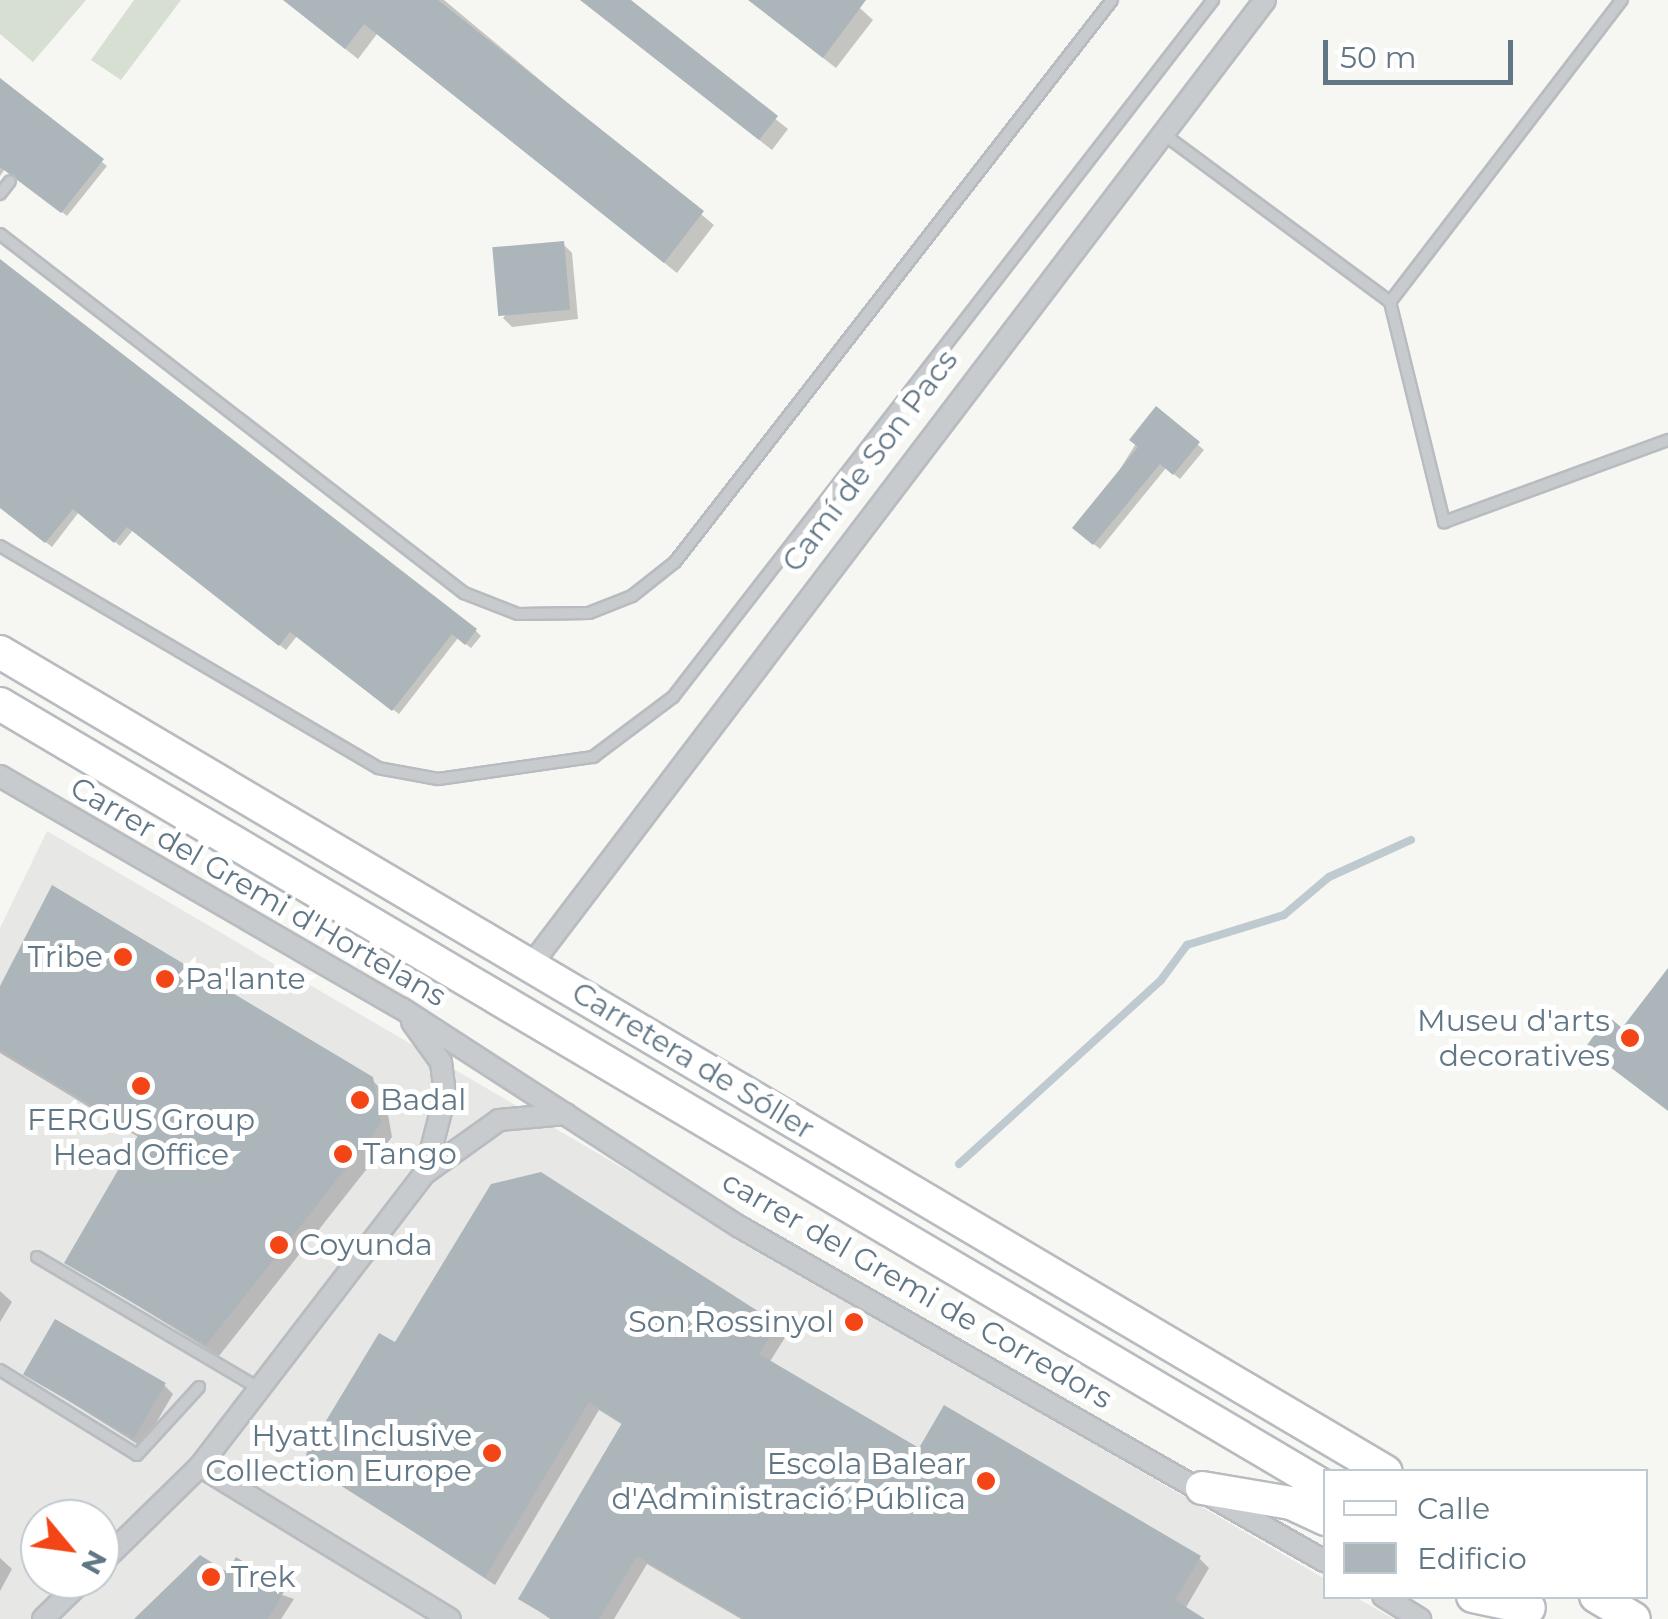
<!DOCTYPE html>
<html>
<head>
<meta charset="utf-8">
<style>
	body { margin:0 }
	#map { position:relative; width:1668px; height:1619px; overflow:hidden; background:#f6f6f2; font-family:Montserrat,sans-serif }
	div>[style] { position:absolute }
	[style*='--x'] { left:calc(var(--x)*1px); top:calc(var(--y)*1px); width:calc(var(--w)*1px); rotate:calc(var(--a)*1deg) }
	.built>* { inset:0; background:#e7e8e6 }
	.green>* { inset:0; background:#d7dfd3 }
	.shadow>* { inset:0; background:#0003 }
	.stream>* { height:8px; margin:-4px; padding:0 4px; transform-origin:4px; border-radius:4px; background:#becacf }
	.building>* { inset:0; background:#acb5ba; transform-origin:0 0 }
	.roads { filter:drop-shadow(2px 0 #b8bcc0) drop-shadow(-2px 0 #b8bcc0) drop-shadow(0 2px #b8bcc0) drop-shadow(0 -2px #b8bcc0) }
	.lane>* { height:10px; margin:-5px; padding:0 5px; transform-origin:5px; border-radius:5px; background:#c8cbce }
	.street>* { height:20px; margin:-10px; padding:0 10px; transform-origin:10px; border-radius:10px; background:#c8cbce }
	.primary>* { height:32px; margin:-16px; padding:0 16px; transform-origin:16px; border-radius:16px; background:#fff }
	.dots>* { width:28px; height:28px; translate:-50% -50%; box-sizing:border-box; border:5px solid #fff; border-radius:50% }
	span { translate:-50% -50%; white-space:nowrap; text-align:center; line-height:1.15; -webkit-text-stroke:10px #fff; paint-order:stroke }
	.street-label { font-size:30px; color:#627786 }
	.poi-label { font-size:30px; color:#627786 }
	.right { translate:-100% -50%; text-align:right }
	.left { translate:0 -50%; text-align:left }
	.legend { position:absolute; left:1323px; top:1469px; width:325px; height:130px; box-sizing:border-box; background:#fff; border:2px solid #c0c9cf; margin:0; padding:12px 18px; list-style:none; font-size:30px; color:#627786 }
	.legend li { display:flex; align-items:center; gap:20px; height:50px }
	.legend b { width:50px; border:2px solid #c0c9cf }
	.north { position:absolute; left:20px; top:1499px; width:100px; height:100px; box-sizing:border-box; background:#fff; border:2px solid #c0c9cf; border-radius:50%; rotate:119deg; font-size:28px; font-weight:700; line-height:40px; text-align:center; color:#627786 }
	.north::after { content:''; display:block; margin:auto; width:35px; height:45px; background:#f34516; clip-path:polygon(50% 0,100% 100%,50% 72%,0 100%) }
	.scale { position:absolute; left:1323px; top:40px; width:190px; height:45px; box-sizing:border-box; border:5px solid #627786; border-top:0; padding-left:12px; font-size:30px; line-height:35px; white-space:nowrap; color:#627786; -webkit-text-stroke:8px #fff; paint-order:stroke }
</style>
</head>
<body>
<div id="map">
	<div class="built">
		<div style="clip-path:polygon(evenodd,47px 831px,1325px 1579px,1326px 1596px,1355px 1597px,1394px 1619px,0 1619px,0 928px,47px 831px,40px 1519px,100px 1519px,100px 1579px,40px 1579px,40px 1519px)"></div>
	</div>
	<div class="green">
		<div style="clip-path:polygon(0 0,86px 0,33px 62px,0 34px)"></div>
		<div style="clip-path:polygon(134px 0,181px 0,121px 80px,91px 60px)"></div>
	</div>
	<div class="shadow">
		<div style="clip-path:polygon(301px 0,444px 0,714px 225px,677px 273px,377px 34px,358px 59px,309px 20px)"></div>
		<div style="clip-path:polygon(581px 0,625px 0,788px 129px,772px 150px)"></div>
		<div style="clip-path:polygon(749px 0,851px 0,873px 20px,836px 68px)"></div>
		<div style="clip-path:polygon(0 81px,107px 166px,67px 216px,5px 169px,0 176px)"></div>
		<div style="clip-path:polygon(563px 244px,572px 253px,578px 319px,512px 327px,503px 318px)"></div>
		<div style="clip-path:polygon(0 261px,476px 631px,481px 636px,471px 648px,458px 638px,399px 714px,297px 636px,286px 650px,133px 530px,120px 546px,79px 512px,52px 547px,0 506px)"></div>
		<div style="clip-path:polygon(1157px 410px,1204px 450px,1180px 479px,1166px 468px,1100px 549px,1080px 533px)"></div>
		<div style="clip-path:polygon(0 992px,371px 1079px,384px 1092px,392px 1137px,219px 1356px,67px 1262px,140px 1138px,0 1053px)"></div>
		<div style="clip-path:polygon(0 1291px,12px 1302px,0 1322px)"></div>
		<div style="clip-path:polygon(776px 1326px,786px 1336px,769px 1363px,920px 1452px,1199px 1558px,1209px 1568px,1185px 1609px,1201px 1619px,741px 1619px,647px 1564px,614px 1619px,550px 1619px,521px 1598px,623px 1425px,599px 1410px,495px 1585px,315px 1467px,396px 1346px)"></div>
		<div style="clip-path:polygon(26px 1374px,164px 1385px,173px 1394px,142px 1447px)"></div>
		<div style="clip-path:polygon(0 1558px,12px 1569px,0 1591px)"></div>
		<div style="clip-path:polygon(228px 1576px,294px 1599px,281px 1619px,149px 1619px)"></div>
	</div>
	<div class="stream">
		<div style="--x:959;--y:1164;--w:273;--a:-42.3"></div>
		<div style="--x:1161;--y:980;--w:44;--a:-53.4"></div>
		<div style="--x:1187;--y:945;--w:102;--a:-17.2"></div>
		<div style="--x:1284;--y:915;--w:59;--a:-40.2"></div>
		<div style="--x:1329;--y:877;--w:90;--a:-24.3"></div>
	</div>
	<div class="building">
		<div style="clip-path:polygon(283px 0,438px 0,704px 211px,664px 263px,364px 24px,345px 49px)"></div>
		<div style="clip-path:polygon(580px 0,631px 0,778px 116px,759px 140px)"></div>
		<div style="clip-path:polygon(748px 0,866px 0,823px 58px)"></div>
		<div style="clip-path:polygon(0 78px,104px 159px,61px 213px,0 167px)"></div>
		<div style="left:564px;top:241px;width:69px;height:72px;rotate:85deg"></div>
		<div style="clip-path:polygon(0 259px,477px 629px,465px 645px,452px 634px,392px 711px,290px 632px,279px 646px,127px 527px,114px 543px,73px 509px,45px 543px,0 508px)"></div>
		<div style="clip-path:polygon(1156px 406px,1200px 442px,1173px 475px,1160px 464px,1093px 545px,1072px 528px,1138px 447px,1129px 440px)"></div>
		<div style="clip-path:polygon(52px 885px,373px 1077px,381px 1124px,206px 1345px,64px 1263px,139px 1134px,0 1050px,0 986px)"></div>
		<div style="clip-path:polygon(1668px 968px,1668px 1111px,1585px 1048px,1608px 1016px,1622px 1028px)"></div>
		<div style="clip-path:polygon(541px 1172px,778px 1324px,759px 1354px,919px 1448px,944px 1405px,1201px 1556px,1175px 1600px,1205px 1619px,744px 1619px,637px 1556px,599px 1619px,552px 1619px,518px 1599px,622px 1423px,589px 1402px,485px 1577px,313px 1468px,306px 1454px,379px 1333px,395px 1342px,491px 1184px)"></div>
		<div style="left:55px;top:1319px;width:128px;height:64px;rotate:30deg"></div>
		<div style="clip-path:polygon(200px 1555px,227px 1572px,236px 1557px,286px 1588px,268px 1619px,134px 1619px)"></div>
	</div>
	<div class="roads">
		<div class="lane">
			<div style="--x:1162;--y:133;--w:284;--a:36.5"></div>
			<div style="--x:1390;--y:302;--w:227;--a:76.2"></div>
			<div style="--x:1444;--y:522;--w:239;--a:-20.1"></div>
			<div style="--x:0;--y:194;--w:16;--a:-52"></div>
			<div style="--x:0;--y:234;--w:587;--a:37.73"></div>
			<div style="--x:464;--y:593;--w:58;--a:21.3"></div>
			<div style="--x:518;--y:614;--w:71;--a:-0.8"></div>
			<div style="--x:589;--y:613;--w:46;--a:-21.6"></div>
			<div style="--x:632;--y:596;--w:55;--a:-38.3"></div>
			<div style="--x:675;--y:562;--w:712;--a:-52.13"></div>
			<div style="--x:1390;--y:302;--w:381;--a:-52.5"></div>
			<div style="--x:0;--y:546;--w:438;--a:30.4"></div>
			<div style="--x:378;--y:768;--w:61;--a:10.4"></div>
			<div style="--x:438;--y:779;--w:157;--a:-8.1"></div>
			<div style="--x:593;--y:757;--w:100;--a:-36.9"></div>
			<div style="--x:673;--y:697;--w:882;--a:-52.23"></div>
			<div style="--x:37;--y:1257;--w:259;--a:30.6"></div>
			<div style="--x:0;--y:1370;--w:161;--a:31.8"></div>
			<div style="--x:137;--y:1455;--w:92;--a:-47.6"></div>
		</div>
		<div class="street">
			<div style="--x:0;--y:776;--w:463;--a:30.1"></div>
			<div style="--x:401;--y:1008;--w:401;--a:32.9"></div>
			<div style="--x:738;--y:1226;--w:677;--a:29.74"></div>
			<div style="--x:531;--y:965;--w:1212;--a:-52.74"></div>
			<div style="--x:412;--y:1022;--w:49;--a:54.1"></div>
			<div style="--x:441;--y:1062;--w:34;--a:83"></div>
			<div style="--x:445;--y:1096;--w:80;--a:104.6"></div>
			<div style="--x:425;--y:1173;--w:91;--a:-35.6"></div>
			<div style="--x:499;--y:1120;--w:67;--a:-5.1"></div>
			<div style="--x:200;--y:1466;--w:293;--a:31.5"></div>
			<div style="--x:100;--y:1564;--w:140;--a:-44.4"></div>
			<div style="--x:200;--y:1466;--w:369;--a:-52.5"></div>
			<div style="--x:1383;--y:1596;--w:44;--a:31.9"></div>
			<div style="--x:43;--y:1619;--w:57;--a:-44.3"></div>
		</div>
		<div class="primary">
			<div style="--x:0;--y:652;--w:1610;--a:30.61"></div>
			<div style="--x:0;--y:704;--w:1540;--a:30.59"></div>
			<div style="--x:1202;--y:1488;--w:90;--a:9.6"></div>
			<div style="--x:1291;--y:1503;--w:38;--a:25"></div>
			<div style="--x:1473;--y:1596;--w:57;--a:12.1"></div>
			<div style="--x:1596;--y:1596;--w:44;--a:31.2"></div>
		</div>
	</div>
	<div class="dots">
		<div style="left:123px;top:957px;background:#f34516"></div>
		<div style="left:165px;top:979px;background:#f34516"></div>
		<div style="left:1630px;top:1038px;background:#f34516"></div>
		<div style="left:141px;top:1086px;background:#f34516"></div>
		<div style="left:360px;top:1100px;background:#f34516"></div>
		<div style="left:343px;top:1154px;background:#f34516"></div>
		<div style="left:279px;top:1245px;background:#f34516"></div>
		<div style="left:854px;top:1322px;background:#f34516"></div>
		<div style="left:492px;top:1453px;background:#f34516"></div>
		<div style="left:986px;top:1481px;background:#f34516"></div>
		<div style="left:211px;top:1577px;background:#f34516"></div>
	</div>
	<div class="street-label">
		<span style="left:870px;top:461px;rotate:-53deg">Camí de Son Pacs</span>
		<span style="left:258px;top:892px;rotate:30deg">Carrer del Gremi d'Hortelans</span>
		<span style="left:693px;top:1061px;rotate:31deg">Carretera de Sóller</span>
		<span style="left:917px;top:1290px;rotate:30deg">carrer del Gremi de Corredors</span>
	</div>
	<div class="poi-label">
		<span class="right" style="left:103px;top:957px">Tribe</span>
		<span class="left" style="left:185px;top:979px">Pa'lante</span>
		<span class="right" style="left:1610px;top:1038px">Museu d'arts<br>decoratives</span>
		<span class="left" style="left:380px;top:1100px">Badal</span>
		<span style="left:141px;top:1137px">FERGUS Group<br>Head Office</span>
		<span class="left" style="left:363px;top:1154px">Tango</span>
		<span class="left" style="left:299px;top:1245px">Coyunda</span>
		<span class="right" style="left:834px;top:1322px">Son Rossinyol</span>
		<span class="right" style="left:472px;top:1453px">Hyatt Inclusive<br>Collection Europe</span>
		<span class="right" style="left:966px;top:1481px">Escola Balear<br>d'Administració Pública</span>
		<span class="left" style="left:231px;top:1577px">Trek</span>
	</div>
	<ul class="legend">
	<li><b style="height:12px;background:#fff"></b>Calle</li>
	<li><b style="height:28px;background:#acb5ba"></b>Edificio</li>
	</ul>
	<div class="north">N</div>
	<div class="scale">50 m</div>
</div>
</body>
</html>
